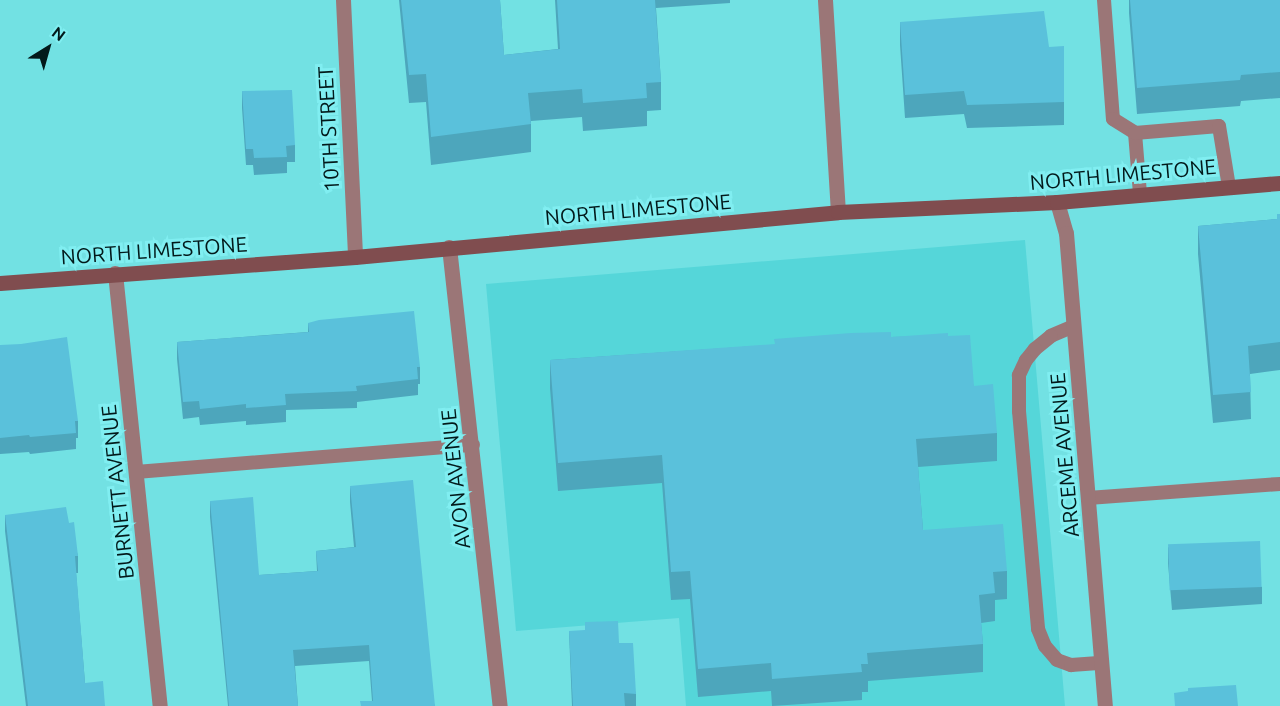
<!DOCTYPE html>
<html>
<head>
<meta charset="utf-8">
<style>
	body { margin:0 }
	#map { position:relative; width:1280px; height:706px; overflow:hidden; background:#72e1e3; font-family:Ubuntu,sans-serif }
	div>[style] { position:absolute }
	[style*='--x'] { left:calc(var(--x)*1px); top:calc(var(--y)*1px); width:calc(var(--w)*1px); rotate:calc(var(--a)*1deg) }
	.built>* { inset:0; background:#55d6d9 }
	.lane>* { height:14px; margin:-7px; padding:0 7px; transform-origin:7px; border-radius:7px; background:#9b7677 }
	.street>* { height:15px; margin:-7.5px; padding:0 7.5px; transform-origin:7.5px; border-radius:7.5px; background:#9b7677 }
	.secondary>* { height:15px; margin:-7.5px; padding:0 7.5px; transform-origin:7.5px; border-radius:7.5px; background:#804d4f }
	.wall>* { inset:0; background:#4da6bc }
	.building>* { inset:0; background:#5ac1db; transform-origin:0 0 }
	span { translate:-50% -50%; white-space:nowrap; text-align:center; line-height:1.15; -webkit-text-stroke:6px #80eef1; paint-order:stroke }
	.street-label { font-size:21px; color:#02191a }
	.north { position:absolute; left:18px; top:18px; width:60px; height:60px; -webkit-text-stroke:4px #80eef1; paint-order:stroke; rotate:37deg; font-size:16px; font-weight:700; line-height:24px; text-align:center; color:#02191a }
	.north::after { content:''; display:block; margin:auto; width:21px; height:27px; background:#02191a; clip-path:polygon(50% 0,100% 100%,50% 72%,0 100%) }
</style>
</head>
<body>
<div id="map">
	<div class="built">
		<div style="clip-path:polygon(1025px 240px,1065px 706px,686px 706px,679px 618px,516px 631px,486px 284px)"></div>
	</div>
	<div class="lane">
		<div style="--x:1104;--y:0;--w:119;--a:85.7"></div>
		<div style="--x:1113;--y:119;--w:26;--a:32"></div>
		<div style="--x:1135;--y:133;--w:61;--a:85.3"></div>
		<div style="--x:1135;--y:133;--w:84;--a:-4.8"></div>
		<div style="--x:1219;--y:126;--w:62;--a:80.7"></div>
		<div style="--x:1074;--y:326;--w:25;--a:157"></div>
		<div style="--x:1051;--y:336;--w:21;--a:141"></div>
		<div style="--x:1035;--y:349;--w:14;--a:129"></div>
		<div style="--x:1026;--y:360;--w:17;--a:115"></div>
		<div style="--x:1019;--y:375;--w:36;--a:90"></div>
		<div style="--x:1019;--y:411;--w:219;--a:85"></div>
		<div style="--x:1038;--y:629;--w:18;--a:68"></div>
		<div style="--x:1045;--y:646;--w:18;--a:49"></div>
		<div style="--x:1057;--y:660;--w:15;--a:20"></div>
		<div style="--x:1071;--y:665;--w:31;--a:-4"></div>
		<div style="--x:136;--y:472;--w:338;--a:-4.6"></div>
		<div style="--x:1088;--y:498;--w:193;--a:-4.2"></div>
	</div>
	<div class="street">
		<div style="--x:343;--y:0;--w:257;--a:87.3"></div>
		<div style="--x:825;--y:0;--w:212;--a:86.5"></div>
		<div style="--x:1057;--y:202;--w:32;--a:74"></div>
		<div style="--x:1066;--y:233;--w:475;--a:85.3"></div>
		<div style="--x:449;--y:247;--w:462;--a:83.7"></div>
		<div style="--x:115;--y:273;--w:435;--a:84.1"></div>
	</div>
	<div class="secondary">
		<div style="--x:0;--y:283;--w:356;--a:-4.2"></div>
		<div style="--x:355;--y:257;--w:485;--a:-5.3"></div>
		<div style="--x:838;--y:212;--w:219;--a:-2.6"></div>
		<div style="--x:1057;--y:202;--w:224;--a:-4.9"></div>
	</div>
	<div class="wall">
		<div style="clip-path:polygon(399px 0,500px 0,504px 55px,558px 49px,555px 0,730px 0,730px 3px,656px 8px,661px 82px,661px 110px,647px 111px,647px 126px,583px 131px,582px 117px,531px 121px,531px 152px,431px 165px,426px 102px,409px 103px)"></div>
		<div style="clip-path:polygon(1129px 0,1280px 0,1280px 98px,1241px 101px,1240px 106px,1137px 114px,1129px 13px)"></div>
		<div style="clip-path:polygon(900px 22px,1049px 47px,1064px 102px,1064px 125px,967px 128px,964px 114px,905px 118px,900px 45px)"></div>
		<div style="clip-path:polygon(242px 91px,295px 145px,295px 162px,287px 162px,287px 173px,254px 175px,253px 165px,246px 165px,242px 108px)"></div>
		<div style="clip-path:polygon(1280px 214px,1280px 370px,1250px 374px,1251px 419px,1213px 423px,1198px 254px,1198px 226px,1277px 219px)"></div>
		<div style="clip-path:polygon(308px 323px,420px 367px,420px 384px,418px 384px,418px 395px,357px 402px,357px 408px,286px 410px,286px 422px,246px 425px,246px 421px,200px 425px,199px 417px,183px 419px,177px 359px,177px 342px,308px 332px)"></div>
		<div style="clip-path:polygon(948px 336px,974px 386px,997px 433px,997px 461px,918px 467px,923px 530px,1007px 571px,1007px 599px,995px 600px,995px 621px,981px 623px,983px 644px,983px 672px,868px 681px,868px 692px,862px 692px,862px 700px,772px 706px,771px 691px,698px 697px,690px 599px,671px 600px,662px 483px,558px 491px,550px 388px,550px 360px,891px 337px)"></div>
		<div style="clip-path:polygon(0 345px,78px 421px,78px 438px,76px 438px,76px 449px,30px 454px,29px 452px,0 454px)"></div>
		<div style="clip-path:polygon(350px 486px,435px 706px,372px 701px,369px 661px,295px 666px,298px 706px,228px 706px,210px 517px,210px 501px,259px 575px,317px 571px,316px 551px,354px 547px,350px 502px)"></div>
		<div style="clip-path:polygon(5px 515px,69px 523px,78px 556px,78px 573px,76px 573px,85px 683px,105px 706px,26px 706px,5px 531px)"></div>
		<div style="clip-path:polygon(1168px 547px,1262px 587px,1262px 604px,1172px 610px,1168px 563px)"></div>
		<div style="clip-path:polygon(569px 631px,619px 643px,636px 694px,636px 706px,572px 706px)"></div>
	</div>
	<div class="building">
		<div style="clip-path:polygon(401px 0,500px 0,504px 55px,560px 49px,557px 0,655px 0,661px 82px,646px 83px,647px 98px,583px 103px,582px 89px,528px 93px,531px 124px,431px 137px,426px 74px,409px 75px)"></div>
		<div style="clip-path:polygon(1130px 0,1280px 0,1280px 72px,1241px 75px,1240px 80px,1137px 88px)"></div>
		<div style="clip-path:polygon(1044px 11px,1049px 47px,1064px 46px,1064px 102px,967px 105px,964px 91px,905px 95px,900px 22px)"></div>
		<div style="clip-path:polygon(292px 90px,295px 145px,286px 146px,287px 157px,254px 158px,253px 149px,246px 149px,242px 91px)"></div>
		<div style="clip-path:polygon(1277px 214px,1280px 214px,1280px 342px,1248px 346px,1251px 392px,1213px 395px,1198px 226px,1277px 219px)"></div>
		<div style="clip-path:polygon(414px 311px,420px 367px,417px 367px,418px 379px,356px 386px,357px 391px,285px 394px,286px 405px,246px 408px,246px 404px,200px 409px,199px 401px,183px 402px,177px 342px,309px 332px,308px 323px,319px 320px)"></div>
		<div style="clip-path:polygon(891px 332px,891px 337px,948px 333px,948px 336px,970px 335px,974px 386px,993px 384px,997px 433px,916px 439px,923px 530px,1003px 524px,1007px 571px,993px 572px,995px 593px,979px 595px,983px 644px,867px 653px,868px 664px,861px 664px,862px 672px,772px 679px,771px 663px,698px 669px,690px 571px,671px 572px,662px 455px,558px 463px,550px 360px,775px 344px,774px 339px,851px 333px)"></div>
		<div style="clip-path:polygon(67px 337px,78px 421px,75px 421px,76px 433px,30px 437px,29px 435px,0 438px,0 345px,21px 344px)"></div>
		<div style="clip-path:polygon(413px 480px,435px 706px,361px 706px,360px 701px,373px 701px,369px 645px,293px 650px,298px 706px,229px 706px,210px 501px,253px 497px,259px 575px,318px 571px,316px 551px,356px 547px,350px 486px)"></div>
		<div style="clip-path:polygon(66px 507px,69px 523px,74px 522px,78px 556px,75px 556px,85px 683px,103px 681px,105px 706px,28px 706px,5px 515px)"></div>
		<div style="left:1260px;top:541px;width:46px;height:92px;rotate:88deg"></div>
		<div style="clip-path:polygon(618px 621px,619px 643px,633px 643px,636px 694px,624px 693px,625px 706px,573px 706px,569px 631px,585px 630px,585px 622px)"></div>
		<div style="clip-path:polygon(1236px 685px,1238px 706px,1175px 706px,1174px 693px,1188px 691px,1188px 688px)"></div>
	</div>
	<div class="street-label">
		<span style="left:328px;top:129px;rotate:-93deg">10TH STREET</span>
		<span style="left:1123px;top:174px;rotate:-5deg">NORTH LIMESTONE</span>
		<span style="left:638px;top:209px;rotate:-5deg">NORTH LIMESTONE</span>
		<span style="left:154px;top:250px;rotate:-4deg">NORTH LIMESTONE</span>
		<span style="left:1064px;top:455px;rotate:-95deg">ARCEME AVENUE</span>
		<span style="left:455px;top:479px;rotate:-96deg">AVON AVENUE</span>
		<span style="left:117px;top:492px;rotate:-96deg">BURNETT AVENUE</span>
	</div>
	<div class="north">N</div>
</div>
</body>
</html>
